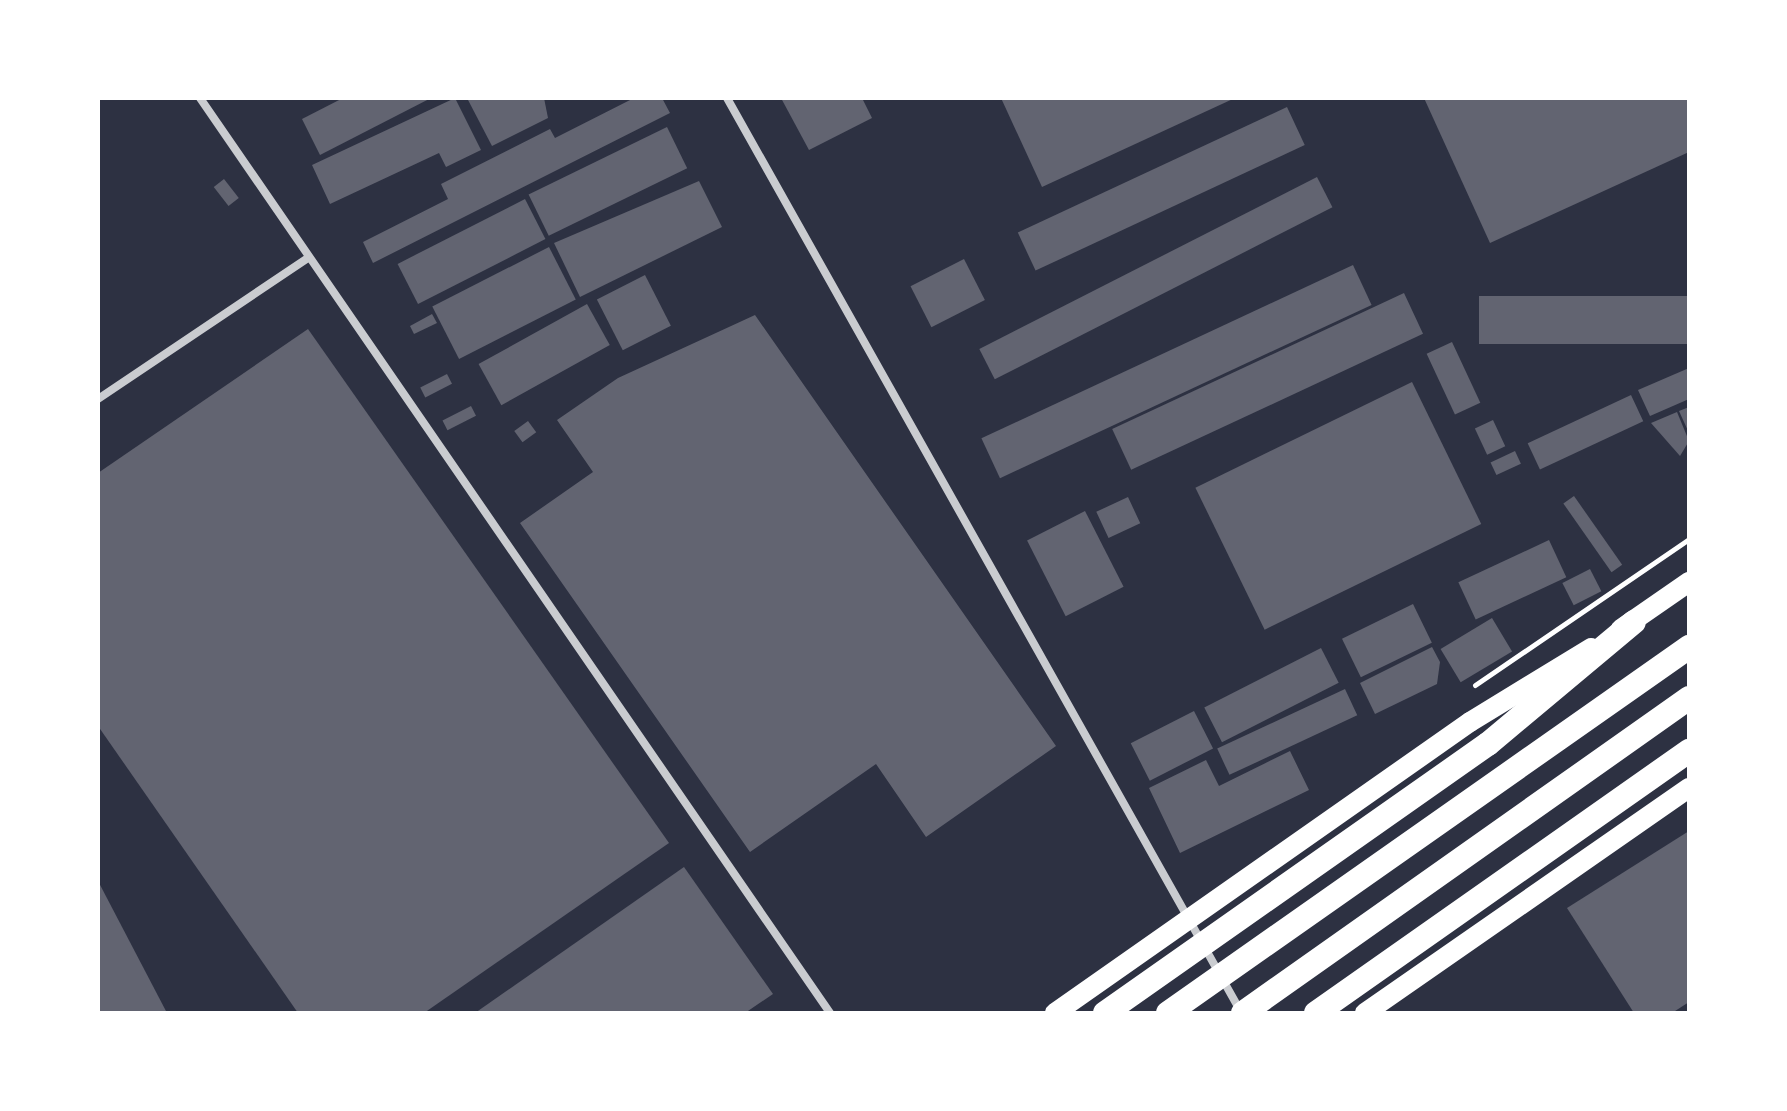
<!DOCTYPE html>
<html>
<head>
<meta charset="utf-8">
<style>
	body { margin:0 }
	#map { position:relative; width:1787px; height:1111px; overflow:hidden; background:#2d3142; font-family:"Roboto Serif",serif }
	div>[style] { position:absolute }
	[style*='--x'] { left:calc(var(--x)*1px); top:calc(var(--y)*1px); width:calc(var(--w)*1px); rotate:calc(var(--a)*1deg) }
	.building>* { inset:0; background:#626471; transform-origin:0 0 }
	.path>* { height:5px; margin:-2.5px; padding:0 2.5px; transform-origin:2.5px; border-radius:2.5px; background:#fff }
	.minor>* { height:8px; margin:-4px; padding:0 4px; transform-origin:4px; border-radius:4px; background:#caccd0 }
	.primary>* { height:20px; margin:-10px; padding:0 10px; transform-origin:10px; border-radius:10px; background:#fff }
	.motorway>* { height:24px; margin:-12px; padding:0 12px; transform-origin:12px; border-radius:12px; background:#fff }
	span { translate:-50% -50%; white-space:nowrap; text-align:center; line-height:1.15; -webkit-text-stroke:6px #fff; paint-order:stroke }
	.frame { position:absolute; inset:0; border:100px solid #fff; pointer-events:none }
</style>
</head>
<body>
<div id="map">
	<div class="building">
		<div style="clip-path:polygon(343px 98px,431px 98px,320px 155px,302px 119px)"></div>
		<div style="clip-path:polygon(455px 98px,481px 150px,446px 167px,439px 153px,330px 204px,312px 165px)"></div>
		<div style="clip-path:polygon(467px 98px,544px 98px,548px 118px,492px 146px)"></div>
		<div style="clip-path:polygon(634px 98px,662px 98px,670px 113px,373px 263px,363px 242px,448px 199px,441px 184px,550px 129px,555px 138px)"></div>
		<div style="clip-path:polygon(781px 98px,862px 98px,872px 118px,809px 150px)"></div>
		<div style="clip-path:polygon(1001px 98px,1235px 98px,1042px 187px)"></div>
		<div style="clip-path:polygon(1424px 98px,1689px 98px,1689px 152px,1490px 243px)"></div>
		<div style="left:1287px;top:107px;width:42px;height:297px;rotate:65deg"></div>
		<div style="left:667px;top:127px;width:46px;height:154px;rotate:64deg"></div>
		<div style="left:1317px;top:177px;width:34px;height:379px;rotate:63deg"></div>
		<div style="left:224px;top:179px;width:24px;height:13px;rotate:52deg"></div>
		<div style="clip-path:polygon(699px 181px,722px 227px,580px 297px,554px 243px)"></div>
		<div style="left:525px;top:199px;width:45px;height:143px;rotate:63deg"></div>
		<div style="left:549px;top:247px;width:59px;height:131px;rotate:63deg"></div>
		<div style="left:964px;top:259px;width:46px;height:60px;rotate:63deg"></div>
		<div style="left:1353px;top:265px;width:44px;height:410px;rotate:65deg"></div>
		<div style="left:645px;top:275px;width:57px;height:54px;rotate:63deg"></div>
		<div style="left:1404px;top:293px;width:45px;height:322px;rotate:65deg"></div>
		<div style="left:1689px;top:296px;width:48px;height:210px;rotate:90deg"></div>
		<div style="left:587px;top:304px;width:47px;height:124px;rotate:61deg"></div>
		<div style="clip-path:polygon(432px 314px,437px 323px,414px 334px,410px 326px)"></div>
		<div style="clip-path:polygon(755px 315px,1056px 746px,926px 837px,876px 764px,750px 852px,520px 523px,593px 472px,557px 420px,618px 378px)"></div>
		<div style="clip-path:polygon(308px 329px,669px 843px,424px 1013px,298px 1013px,98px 726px,98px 473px)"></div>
		<div style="left:1452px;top:342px;width:67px;height:28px;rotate:65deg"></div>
		<div style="clip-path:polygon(1689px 368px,1689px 399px,1650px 416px,1638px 390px)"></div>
		<div style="left:447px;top:374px;width:11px;height:30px;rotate:63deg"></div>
		<div style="left:1412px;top:382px;width:158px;height:241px;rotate:64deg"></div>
		<div style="left:1631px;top:395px;width:29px;height:114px;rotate:65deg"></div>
		<div style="left:471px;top:406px;width:11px;height:32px;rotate:63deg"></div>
		<div style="clip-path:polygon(1689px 407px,1689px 433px,1679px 411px)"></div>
		<div style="clip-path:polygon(1677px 412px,1689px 441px,1680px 456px,1651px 423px)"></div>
		<div style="left:1493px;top:420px;width:29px;height:20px;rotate:65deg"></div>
		<div style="left:528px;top:421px;width:14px;height:17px;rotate:54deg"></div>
		<div style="left:1515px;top:451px;width:14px;height:27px;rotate:65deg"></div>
		<div style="left:1574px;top:496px;width:84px;height:13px;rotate:55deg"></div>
		<div style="left:1128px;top:497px;width:29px;height:35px;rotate:65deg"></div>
		<div style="left:1085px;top:511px;width:85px;height:65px;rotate:63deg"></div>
		<div style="left:1549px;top:540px;width:41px;height:100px;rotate:65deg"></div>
		<div style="left:1590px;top:569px;width:25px;height:31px;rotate:63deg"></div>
		<div style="left:1413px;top:604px;width:43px;height:79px;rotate:64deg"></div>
		<div style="left:1492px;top:618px;width:39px;height:60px;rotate:59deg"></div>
		<div style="clip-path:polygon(1432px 647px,1440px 662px,1437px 684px,1375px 714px,1360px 683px)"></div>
		<div style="left:1321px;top:648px;width:39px;height:131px;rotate:63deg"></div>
		<div style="left:1345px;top:689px;width:29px;height:141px;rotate:65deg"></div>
		<div style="left:1194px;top:711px;width:42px;height:71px;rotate:63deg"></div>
		<div style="clip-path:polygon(1290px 751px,1309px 790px,1180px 853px,1149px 788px,1206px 760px,1219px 786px)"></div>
		<div style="clip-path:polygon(1689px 831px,1689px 1002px,1672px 1013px,1634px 1013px,1567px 908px)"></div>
		<div style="clip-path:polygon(684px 867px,773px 994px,745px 1013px,475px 1013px)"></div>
		<div style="clip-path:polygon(98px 881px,167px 1013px,98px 1013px)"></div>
	</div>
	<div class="path">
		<div style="--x:1475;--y:685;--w:259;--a:-34.3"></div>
	</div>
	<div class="minor">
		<div style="--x:200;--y:98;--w:1111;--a:55.45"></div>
		<div style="--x:727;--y:98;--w:1049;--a:60.65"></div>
		<div style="--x:98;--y:399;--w:254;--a:-33.9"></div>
	</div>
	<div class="primary">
		<div style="--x:1621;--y:629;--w:83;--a:-34.7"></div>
		<div style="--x:1055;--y:1013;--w:507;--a:-35.04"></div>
		<div style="--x:1470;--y:722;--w:142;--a:-31.4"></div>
		<div style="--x:1365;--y:1013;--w:394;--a:-34.8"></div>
	</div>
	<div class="motorway">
		<div style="--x:1105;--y:1013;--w:468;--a:-35.1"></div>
		<div style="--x:1488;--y:744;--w:190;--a:-39.9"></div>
		<div style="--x:1168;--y:1013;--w:637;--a:-35.09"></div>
		<div style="--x:1243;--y:1013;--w:546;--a:-35.23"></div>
		<div style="--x:1316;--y:1013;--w:456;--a:-35.1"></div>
	</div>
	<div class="frame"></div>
</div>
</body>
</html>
